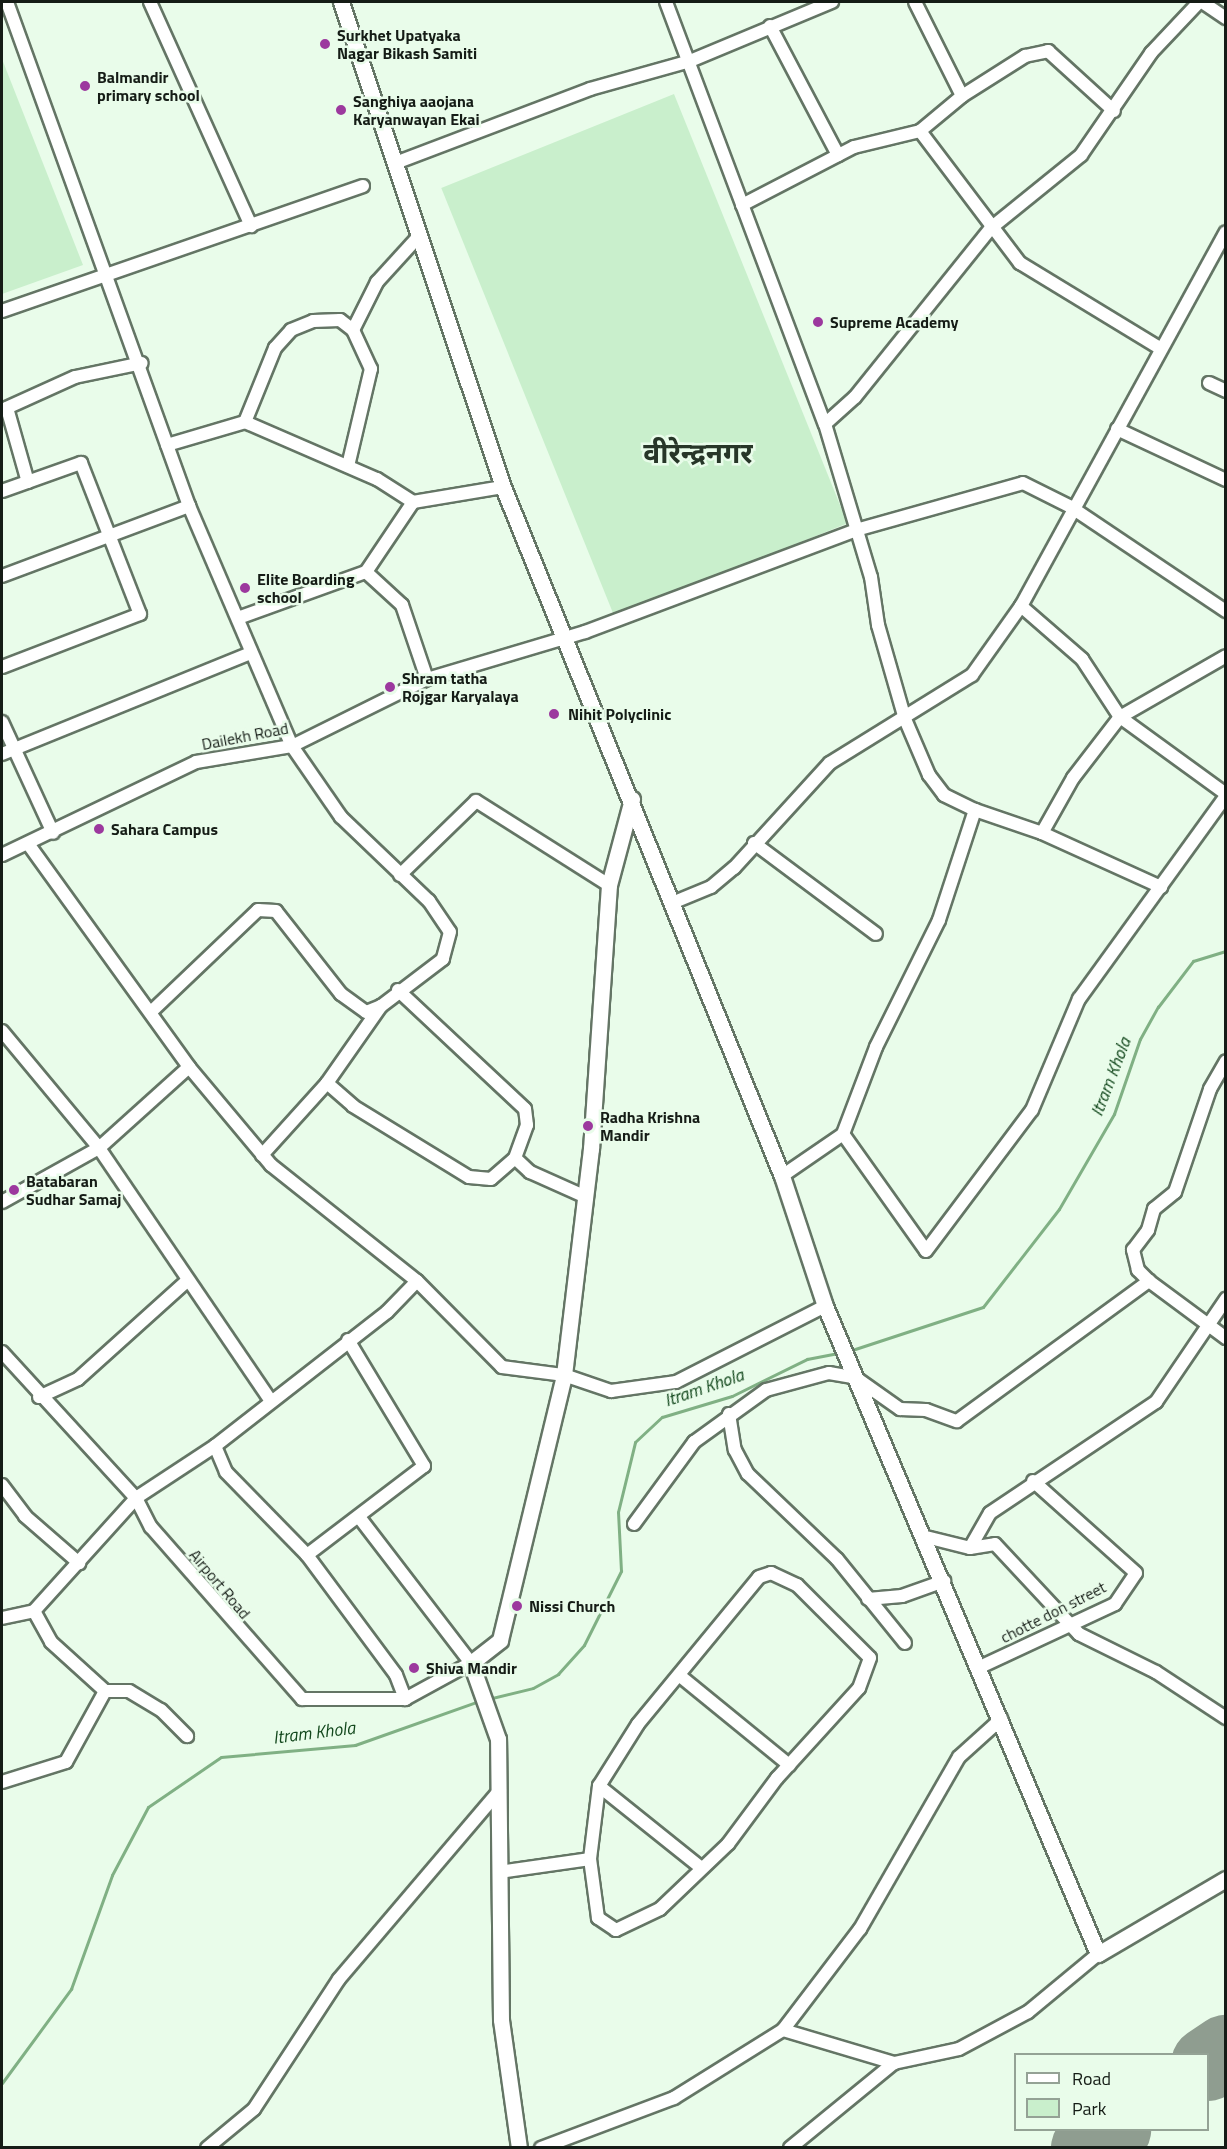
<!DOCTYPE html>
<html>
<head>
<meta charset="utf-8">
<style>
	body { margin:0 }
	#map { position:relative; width:1227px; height:2149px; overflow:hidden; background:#e9fcea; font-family:"Titillium Web","Noto Sans Devanagari",sans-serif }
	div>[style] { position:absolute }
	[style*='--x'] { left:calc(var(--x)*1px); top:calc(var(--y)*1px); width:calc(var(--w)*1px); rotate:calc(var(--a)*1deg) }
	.green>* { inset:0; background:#c9efcc; transform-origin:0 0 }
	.stream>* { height:3px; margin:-1.5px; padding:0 1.5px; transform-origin:1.5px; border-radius:1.5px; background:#80b084 }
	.runway>* { height:74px; margin:-37px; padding:0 37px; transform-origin:37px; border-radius:37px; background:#8f9d90 }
	.roads { filter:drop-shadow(2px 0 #647565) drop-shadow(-2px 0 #647565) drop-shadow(0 2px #647565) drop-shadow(0 -2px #647565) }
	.minor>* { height:12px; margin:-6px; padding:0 6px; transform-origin:6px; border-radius:6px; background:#fff }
	.tertiary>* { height:15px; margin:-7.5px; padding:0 7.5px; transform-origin:7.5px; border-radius:7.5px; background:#fff }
	.dots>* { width:16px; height:16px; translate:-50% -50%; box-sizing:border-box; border:3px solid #e9fcea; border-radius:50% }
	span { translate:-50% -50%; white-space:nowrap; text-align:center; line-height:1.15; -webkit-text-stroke:5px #e9fcea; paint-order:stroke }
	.poi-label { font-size:16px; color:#151c16; font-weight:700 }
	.left { translate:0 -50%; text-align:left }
	.street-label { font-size:16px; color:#151c16 }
	.water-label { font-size:18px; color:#13481d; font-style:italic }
	.town-label { font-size:28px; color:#273628; font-weight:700 }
	.frame { position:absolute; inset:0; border:3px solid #151c16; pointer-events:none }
	.legend { position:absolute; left:1014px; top:2053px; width:195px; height:78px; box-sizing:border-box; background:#e9fcea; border:2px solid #94a295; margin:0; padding:8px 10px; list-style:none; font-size:18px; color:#151c16 }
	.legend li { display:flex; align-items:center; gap:12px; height:30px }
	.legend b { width:30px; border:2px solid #94a295 }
</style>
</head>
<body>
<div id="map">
	<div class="green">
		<div style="clip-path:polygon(2px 59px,83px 265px,2px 294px)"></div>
		<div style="left:674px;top:94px;width:463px;height:251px;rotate:68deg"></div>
	</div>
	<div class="stream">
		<div style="--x:849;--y:1351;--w:141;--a:-18.2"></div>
		<div style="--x:983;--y:1307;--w:124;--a:-52.2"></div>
		<div style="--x:1059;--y:1209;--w:110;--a:-59.9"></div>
		<div style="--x:1114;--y:1114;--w:79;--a:-70.9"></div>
		<div style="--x:1140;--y:1039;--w:37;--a:-61"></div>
		<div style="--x:1158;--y:1007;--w:58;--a:-52.7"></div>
		<div style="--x:1193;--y:961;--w:34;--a:-17"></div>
		<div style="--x:488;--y:1699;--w:46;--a:-13.7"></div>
		<div style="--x:533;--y:1688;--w:29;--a:-29"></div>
		<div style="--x:558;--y:1674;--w:39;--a:-48"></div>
		<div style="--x:584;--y:1645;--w:83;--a:-63.4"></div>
		<div style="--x:621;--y:1571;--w:59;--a:-92.9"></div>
		<div style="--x:618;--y:1512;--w:72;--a:-76.3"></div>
		<div style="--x:635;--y:1442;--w:37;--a:-43"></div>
		<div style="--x:662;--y:1417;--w:73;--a:-16.7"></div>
		<div style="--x:732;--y:1396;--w:84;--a:-26.3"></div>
		<div style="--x:807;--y:1359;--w:33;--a:-11"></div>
		<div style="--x:2;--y:2083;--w:117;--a:-53.7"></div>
		<div style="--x:71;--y:1989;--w:121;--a:-70.2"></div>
		<div style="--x:112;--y:1875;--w:77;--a:-62.1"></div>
		<div style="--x:148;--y:1807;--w:88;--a:-34.4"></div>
		<div style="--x:221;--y:1757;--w:135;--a:-5.1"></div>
		<div style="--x:355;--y:1745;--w:132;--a:-19.5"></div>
	</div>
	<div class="runway">
		<div style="--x:1208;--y:2064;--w:22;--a:-34"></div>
		<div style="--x:1088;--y:2148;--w:32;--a:-35"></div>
	</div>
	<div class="roads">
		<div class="minor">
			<div style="--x:7;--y:2;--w:536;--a:70.14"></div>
			<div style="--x:189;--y:506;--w:261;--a:66.8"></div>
			<div style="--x:292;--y:746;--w:86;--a:55.4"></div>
			<div style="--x:341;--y:817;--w:122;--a:43.7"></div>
			<div style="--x:429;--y:901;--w:37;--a:56"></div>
			<div style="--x:450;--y:932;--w:28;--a:105"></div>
			<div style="--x:443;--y:959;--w:78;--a:142.8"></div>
			<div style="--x:381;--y:1006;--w:16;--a:158"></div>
			<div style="--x:366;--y:1012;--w:31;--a:-144"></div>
			<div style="--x:341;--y:994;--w:105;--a:-128.1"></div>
			<div style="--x:276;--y:911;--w:18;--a:-177"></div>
			<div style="--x:258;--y:910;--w:145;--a:136.4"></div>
			<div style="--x:150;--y:2;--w:246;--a:65.7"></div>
			<div style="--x:666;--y:2;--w:451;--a:69.4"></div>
			<div style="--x:825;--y:424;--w:160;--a:73.3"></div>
			<div style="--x:871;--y:577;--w:49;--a:81.7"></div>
			<div style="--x:878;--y:625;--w:98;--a:74"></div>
			<div style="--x:905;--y:719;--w:61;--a:66.8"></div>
			<div style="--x:929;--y:775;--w:25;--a:53"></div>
			<div style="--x:944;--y:795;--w:34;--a:26"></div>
			<div style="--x:975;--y:810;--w:71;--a:18.9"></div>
			<div style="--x:1042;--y:833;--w:131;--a:24.4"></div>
			<div style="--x:915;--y:2;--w:105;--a:63.4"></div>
			<div style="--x:1202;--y:2;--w:29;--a:34"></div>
			<div style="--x:770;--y:26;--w:146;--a:62.2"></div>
			<div style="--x:920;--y:131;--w:166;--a:52.9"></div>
			<div style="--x:1020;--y:263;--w:162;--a:31.3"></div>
			<div style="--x:398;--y:162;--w:205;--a:-20.8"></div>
			<div style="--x:590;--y:89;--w:104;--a:-15.6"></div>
			<div style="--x:690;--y:61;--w:154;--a:-22.6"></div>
			<div style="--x:742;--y:205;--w:126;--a:-27.4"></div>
			<div style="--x:854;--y:147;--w:68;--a:-13.6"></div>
			<div style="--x:920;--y:131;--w:55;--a:-39.8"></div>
			<div style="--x:962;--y:96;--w:75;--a:-32.4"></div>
			<div style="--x:1025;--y:56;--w:24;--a:-12"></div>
			<div style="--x:1048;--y:51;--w:89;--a:42.3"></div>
			<div style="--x:2;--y:311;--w:382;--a:-19.1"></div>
			<div style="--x:1209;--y:383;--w:19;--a:25"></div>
			<div style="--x:7;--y:408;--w:77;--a:74.2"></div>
			<div style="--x:2;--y:410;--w:80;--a:-24.3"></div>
			<div style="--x:75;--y:377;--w:68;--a:-11.8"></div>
			<div style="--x:245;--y:422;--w:80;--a:-67.9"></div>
			<div style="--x:275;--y:348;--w:24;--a:-48"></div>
			<div style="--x:291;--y:330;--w:24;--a:-22"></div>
			<div style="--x:313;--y:321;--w:27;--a:-2"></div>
			<div style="--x:340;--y:320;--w:16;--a:38"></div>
			<div style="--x:353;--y:330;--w:54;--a:-63.4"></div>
			<div style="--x:377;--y:282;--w:62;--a:-47.6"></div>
			<div style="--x:825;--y:424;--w:40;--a:-42"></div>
			<div style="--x:855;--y:397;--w:217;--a:-51.2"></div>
			<div style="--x:991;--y:228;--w:116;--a:-39"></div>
			<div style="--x:1081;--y:155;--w:124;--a:-55.5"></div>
			<div style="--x:1151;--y:53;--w:70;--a:-46.7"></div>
			<div style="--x:1117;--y:429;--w:120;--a:25.1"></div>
			<div style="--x:167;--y:445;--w:81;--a:-16.4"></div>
			<div style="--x:245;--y:422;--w:144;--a:23.4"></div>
			<div style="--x:377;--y:479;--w:43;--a:32.6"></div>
			<div style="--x:413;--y:502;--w:91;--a:-9.5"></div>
			<div style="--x:348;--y:466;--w:100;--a:-76.7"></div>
			<div style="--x:371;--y:369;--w:43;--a:-114.8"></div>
			<div style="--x:2;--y:491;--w:84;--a:-19.5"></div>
			<div style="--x:81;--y:463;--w:162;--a:68.7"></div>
			<div style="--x:140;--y:614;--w:148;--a:159"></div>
			<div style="--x:366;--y:572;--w:49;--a:42.5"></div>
			<div style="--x:402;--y:605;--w:78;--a:71.3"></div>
			<div style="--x:2;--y:576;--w:200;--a:-20.5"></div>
			<div style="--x:1021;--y:606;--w:81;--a:41"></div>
			<div style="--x:1082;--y:659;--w:69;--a:56.8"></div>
			<div style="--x:1120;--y:717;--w:131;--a:36"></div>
			<div style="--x:238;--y:618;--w:136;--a:-19.8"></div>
			<div style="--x:366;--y:572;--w:84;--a:-56.1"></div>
			<div style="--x:2;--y:722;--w:122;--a:65.3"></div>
			<div style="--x:2;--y:754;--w:269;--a:-22.1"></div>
			<div style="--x:1042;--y:833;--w:63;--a:-60.6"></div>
			<div style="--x:1073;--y:778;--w:77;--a:-52.4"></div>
			<div style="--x:1120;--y:717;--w:122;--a:-29.9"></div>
			<div style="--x:754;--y:843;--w:152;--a:36.7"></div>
			<div style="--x:29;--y:845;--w:274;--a:54.2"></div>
			<div style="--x:189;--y:1067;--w:128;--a:50.1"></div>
			<div style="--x:271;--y:1165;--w:186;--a:38.5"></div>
			<div style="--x:417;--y:1281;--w:121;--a:45.3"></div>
			<div style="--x:502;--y:1367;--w:63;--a:7.4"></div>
			<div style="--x:564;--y:1375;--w:50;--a:18.8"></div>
			<div style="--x:611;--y:1391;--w:66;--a:-7.9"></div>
			<div style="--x:676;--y:1382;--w:167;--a:-27"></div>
			<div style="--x:2;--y:855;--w:215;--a:-25.6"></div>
			<div style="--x:196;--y:762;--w:97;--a:-9.5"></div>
			<div style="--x:292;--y:746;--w:151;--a:-26.4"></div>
			<div style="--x:427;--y:679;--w:165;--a:-16.6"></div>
			<div style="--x:585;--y:632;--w:290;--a:-20.6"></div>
			<div style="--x:856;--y:530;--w:173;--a:-15.7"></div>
			<div style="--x:1023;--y:483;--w:54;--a:26.6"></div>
			<div style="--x:1071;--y:507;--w:187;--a:33.9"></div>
			<div style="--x:400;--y:875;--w:106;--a:-44.2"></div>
			<div style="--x:476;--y:801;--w:157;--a:32.3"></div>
			<div style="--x:672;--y:903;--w:42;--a:-22.3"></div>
			<div style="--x:711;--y:887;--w:30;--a:-40"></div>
			<div style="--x:734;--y:868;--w:142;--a:-47.6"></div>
			<div style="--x:830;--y:763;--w:167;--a:-31.8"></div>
			<div style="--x:972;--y:675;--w:85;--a:-54.6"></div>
			<div style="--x:1021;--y:606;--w:426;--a:-61.3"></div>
			<div style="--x:2;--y:1031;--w:152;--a:50.3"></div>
			<div style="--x:99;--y:1148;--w:306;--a:55.8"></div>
			<div style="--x:327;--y:1083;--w:35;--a:41"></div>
			<div style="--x:353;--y:1106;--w:136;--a:31.5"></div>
			<div style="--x:469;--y:1177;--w:22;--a:5"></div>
			<div style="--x:491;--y:1179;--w:32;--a:-41"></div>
			<div style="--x:515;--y:1158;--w:35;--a:-70"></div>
			<div style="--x:527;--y:1125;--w:16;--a:-97"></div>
			<div style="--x:525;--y:1109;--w:174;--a:-136.9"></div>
			<div style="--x:843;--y:1134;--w:143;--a:54.6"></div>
			<div style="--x:926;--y:1251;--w:176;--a:-53.1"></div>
			<div style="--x:1032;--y:1110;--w:121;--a:-67.1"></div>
			<div style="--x:1079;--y:999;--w:251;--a:-54.1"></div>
			<div style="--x:262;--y:1155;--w:97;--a:-47.9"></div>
			<div style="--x:327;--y:1083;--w:94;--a:-55"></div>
			<div style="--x:515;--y:1158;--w:21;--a:43"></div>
			<div style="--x:530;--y:1172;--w:59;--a:24"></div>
			<div style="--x:782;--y:1176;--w:74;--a:-34.5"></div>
			<div style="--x:843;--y:1134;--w:93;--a:-69.2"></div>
			<div style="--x:876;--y:1047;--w:142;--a:-63.6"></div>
			<div style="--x:939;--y:920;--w:116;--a:-71.9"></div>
			<div style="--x:2;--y:1202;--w:111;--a:-29.1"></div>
			<div style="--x:99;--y:1148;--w:121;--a:-42"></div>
			<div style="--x:1149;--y:1281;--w:16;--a:-135"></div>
			<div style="--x:1138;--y:1270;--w:21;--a:-104"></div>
			<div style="--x:1133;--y:1250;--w:25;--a:-53"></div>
			<div style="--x:1148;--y:1230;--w:22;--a:-74"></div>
			<div style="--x:1154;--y:1209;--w:27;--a:-39"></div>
			<div style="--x:1175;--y:1192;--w:109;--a:-71.2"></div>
			<div style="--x:1210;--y:1089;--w:32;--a:-60"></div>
			<div style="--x:2;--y:1352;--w:198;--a:47.5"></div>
			<div style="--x:136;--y:1498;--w:33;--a:63"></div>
			<div style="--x:151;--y:1527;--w:229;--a:48.7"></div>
			<div style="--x:302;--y:1699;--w:103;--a:0"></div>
			<div style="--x:405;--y:1699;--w:75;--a:-28.6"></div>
			<div style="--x:471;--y:1663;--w:184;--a:-127.5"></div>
			<div style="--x:39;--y:1397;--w:43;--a:-24.8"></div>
			<div style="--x:78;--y:1379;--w:148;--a:-42"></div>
			<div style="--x:729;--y:1414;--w:36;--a:81"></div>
			<div style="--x:735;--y:1450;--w:27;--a:62"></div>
			<div style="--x:748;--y:1474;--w:123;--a:43.7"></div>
			<div style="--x:837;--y:1559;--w:108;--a:51"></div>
			<div style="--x:215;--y:1446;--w:28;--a:67"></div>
			<div style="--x:226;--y:1472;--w:116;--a:45.7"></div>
			<div style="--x:307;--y:1555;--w:149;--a:53.4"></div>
			<div style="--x:396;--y:1675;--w:26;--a:69"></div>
			<div style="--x:2;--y:1485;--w:39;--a:53"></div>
			<div style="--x:25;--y:1516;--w:72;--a:41"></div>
			<div style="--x:634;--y:1524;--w:102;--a:-53.8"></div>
			<div style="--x:694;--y:1442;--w:89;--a:-35.8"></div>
			<div style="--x:766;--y:1390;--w:65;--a:-15.1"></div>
			<div style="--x:829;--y:1373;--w:27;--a:10"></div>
			<div style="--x:856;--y:1378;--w:54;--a:35.2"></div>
			<div style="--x:900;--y:1409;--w:26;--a:2"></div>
			<div style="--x:926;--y:1410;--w:33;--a:20"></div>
			<div style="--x:957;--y:1421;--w:238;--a:-36.1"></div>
			<div style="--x:1149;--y:1281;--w:96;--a:36.5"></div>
			<div style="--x:926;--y:1537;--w:45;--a:14"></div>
			<div style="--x:970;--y:1548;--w:40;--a:-60.3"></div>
			<div style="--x:990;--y:1513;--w:200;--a:-33.8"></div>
			<div style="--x:1156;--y:1402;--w:125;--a:-55.8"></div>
			<div style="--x:970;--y:1548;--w:25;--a:-9"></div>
			<div style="--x:995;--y:1544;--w:123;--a:47"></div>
			<div style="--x:1079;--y:1634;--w:86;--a:26.3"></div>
			<div style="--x:1156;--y:1672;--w:84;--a:33.3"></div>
			<div style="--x:307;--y:1555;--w:147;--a:-37.3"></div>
			<div style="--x:424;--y:1466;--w:147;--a:-121.1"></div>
			<div style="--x:868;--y:1599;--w:34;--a:-5"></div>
			<div style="--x:902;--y:1596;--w:45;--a:-19.7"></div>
			<div style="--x:34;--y:1611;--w:35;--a:61"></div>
			<div style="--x:51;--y:1642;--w:73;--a:42.2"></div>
			<div style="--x:105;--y:1691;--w:24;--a:0"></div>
			<div style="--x:129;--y:1691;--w:37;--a:31"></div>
			<div style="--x:161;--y:1710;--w:37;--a:45"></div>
			<div style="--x:2;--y:1618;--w:33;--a:-12"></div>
			<div style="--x:34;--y:1611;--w:152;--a:-47.9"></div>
			<div style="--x:136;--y:1498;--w:95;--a:-33.4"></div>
			<div style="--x:215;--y:1446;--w:218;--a:-37.9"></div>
			<div style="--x:387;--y:1312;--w:43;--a:-45.9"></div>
			<div style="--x:980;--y:1667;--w:149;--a:-25"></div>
			<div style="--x:1115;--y:1604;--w:37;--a:-56"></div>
			<div style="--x:1136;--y:1573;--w:138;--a:-138.2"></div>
			<div style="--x:680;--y:1676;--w:141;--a:39.2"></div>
			<div style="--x:2;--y:1782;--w:67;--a:-17.4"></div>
			<div style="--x:66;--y:1762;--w:81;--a:-61.2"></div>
			<div style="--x:599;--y:1786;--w:129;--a:38.7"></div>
			<div style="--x:499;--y:1872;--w:92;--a:-8.1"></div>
			<div style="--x:590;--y:1859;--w:74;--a:-83"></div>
			<div style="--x:599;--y:1786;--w:73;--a:-57.8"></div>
			<div style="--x:638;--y:1724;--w:190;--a:-50.5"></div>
			<div style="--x:759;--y:1577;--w:13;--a:-18"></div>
			<div style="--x:771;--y:1573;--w:29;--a:25"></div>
			<div style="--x:797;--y:1585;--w:103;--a:45"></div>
			<div style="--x:870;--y:1658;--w:32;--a:110"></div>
			<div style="--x:859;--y:1688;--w:122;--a:132.3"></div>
			<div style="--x:777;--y:1778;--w:82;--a:126.6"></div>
			<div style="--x:728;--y:1844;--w:94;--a:136.3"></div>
			<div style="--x:660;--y:1909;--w:49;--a:154.5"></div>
			<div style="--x:616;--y:1930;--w:22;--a:-146"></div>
			<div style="--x:598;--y:1918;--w:60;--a:-97.7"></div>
			<div style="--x:783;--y:2030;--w:116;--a:16.6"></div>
			<div style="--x:207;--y:2148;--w:61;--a:-39.7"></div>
			<div style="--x:254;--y:2109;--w:155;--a:-56.8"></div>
			<div style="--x:339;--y:1979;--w:248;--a:-49.6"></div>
			<div style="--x:541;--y:2148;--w:142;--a:-20.6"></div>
			<div style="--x:674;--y:2098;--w:128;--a:-32"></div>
			<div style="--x:783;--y:2030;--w:127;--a:-52.7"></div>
			<div style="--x:860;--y:1929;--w:198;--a:-60.1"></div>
			<div style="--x:959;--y:1757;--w:57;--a:-42.1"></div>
			<div style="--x:790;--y:2148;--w:134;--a:-39.3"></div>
			<div style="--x:894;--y:2063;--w:66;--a:-12.2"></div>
			<div style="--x:959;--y:2049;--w:78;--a:-28.2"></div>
			<div style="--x:1028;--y:2012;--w:91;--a:-39.6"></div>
		</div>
		<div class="tertiary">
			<div style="--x:341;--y:2;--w:511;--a:71.53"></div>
			<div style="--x:503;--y:487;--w:743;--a:67.96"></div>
			<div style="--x:782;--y:1176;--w:137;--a:71.7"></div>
			<div style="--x:825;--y:1306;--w:703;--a:67.15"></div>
			<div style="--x:1098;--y:1954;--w:148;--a:-30.4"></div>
			<div style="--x:519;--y:2148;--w:129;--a:-98"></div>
			<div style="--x:501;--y:2020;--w:281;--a:-90.6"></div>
			<div style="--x:498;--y:1739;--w:81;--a:-109.6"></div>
			<div style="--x:471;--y:1663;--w:37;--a:-38"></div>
			<div style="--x:500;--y:1640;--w:273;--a:-76.4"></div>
			<div style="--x:564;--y:1375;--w:228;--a:-83.2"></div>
			<div style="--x:591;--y:1149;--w:265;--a:-86.1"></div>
			<div style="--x:609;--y:885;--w:89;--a:-75"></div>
		</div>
	</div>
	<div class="dots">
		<div style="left:325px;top:44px;background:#9c389e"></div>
		<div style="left:85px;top:86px;background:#9c389e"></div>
		<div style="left:341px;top:110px;background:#9c389e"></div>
		<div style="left:818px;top:322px;background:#9c389e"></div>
		<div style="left:245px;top:588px;background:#9c389e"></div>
		<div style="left:390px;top:687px;background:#9c389e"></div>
		<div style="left:554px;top:714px;background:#9c389e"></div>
		<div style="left:99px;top:829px;background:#9c389e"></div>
		<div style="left:588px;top:1126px;background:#9c389e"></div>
		<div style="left:14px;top:1190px;background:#9c389e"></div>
		<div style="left:517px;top:1606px;background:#9c389e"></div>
		<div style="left:414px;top:1668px;background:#9c389e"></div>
	</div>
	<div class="poi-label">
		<span class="left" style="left:337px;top:44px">Surkhet Upatyaka<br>Nagar Bikash Samiti</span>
		<span class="left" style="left:97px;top:86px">Balmandir<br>primary school</span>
		<span class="left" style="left:353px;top:110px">Sanghiya aaojana<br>Karyanwayan Ekai</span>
		<span class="left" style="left:830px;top:322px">Supreme Academy</span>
		<span class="left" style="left:257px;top:588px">Elite Boarding<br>school</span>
		<span class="left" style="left:402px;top:687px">Shram tatha<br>Rojgar Karyalaya</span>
		<span class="left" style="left:568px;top:714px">Nihit Polyclinic</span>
		<span class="left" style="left:111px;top:829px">Sahara Campus</span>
		<span class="left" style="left:600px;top:1126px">Radha Krishna<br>Mandir</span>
		<span class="left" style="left:26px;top:1190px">Batabaran<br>Sudhar Samaj</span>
		<span class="left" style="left:529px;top:1606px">Nissi Church</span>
		<span class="left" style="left:426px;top:1668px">Shiva Mandir</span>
	</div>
	<div class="street-label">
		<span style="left:245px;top:736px;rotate:-11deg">Dailekh Road</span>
		<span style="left:220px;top:1584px;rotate:50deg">Airport Road</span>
		<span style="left:1053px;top:1612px;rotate:-27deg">chotte don street</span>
	</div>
	<div class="water-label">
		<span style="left:1111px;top:1077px;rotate:-69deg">Itram Khola</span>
		<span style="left:704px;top:1388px;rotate:-19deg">Itram Khola</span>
		<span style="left:314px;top:1733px;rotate:-7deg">Itram Khola</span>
	</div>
	<div class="town-label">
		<span style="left:698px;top:453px">वीरेन्द्रनगर</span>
	</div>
	<div class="frame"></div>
	<ul class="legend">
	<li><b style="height:8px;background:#fff"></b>Road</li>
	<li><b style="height:16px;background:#c9efcc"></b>Park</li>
	</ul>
</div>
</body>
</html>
